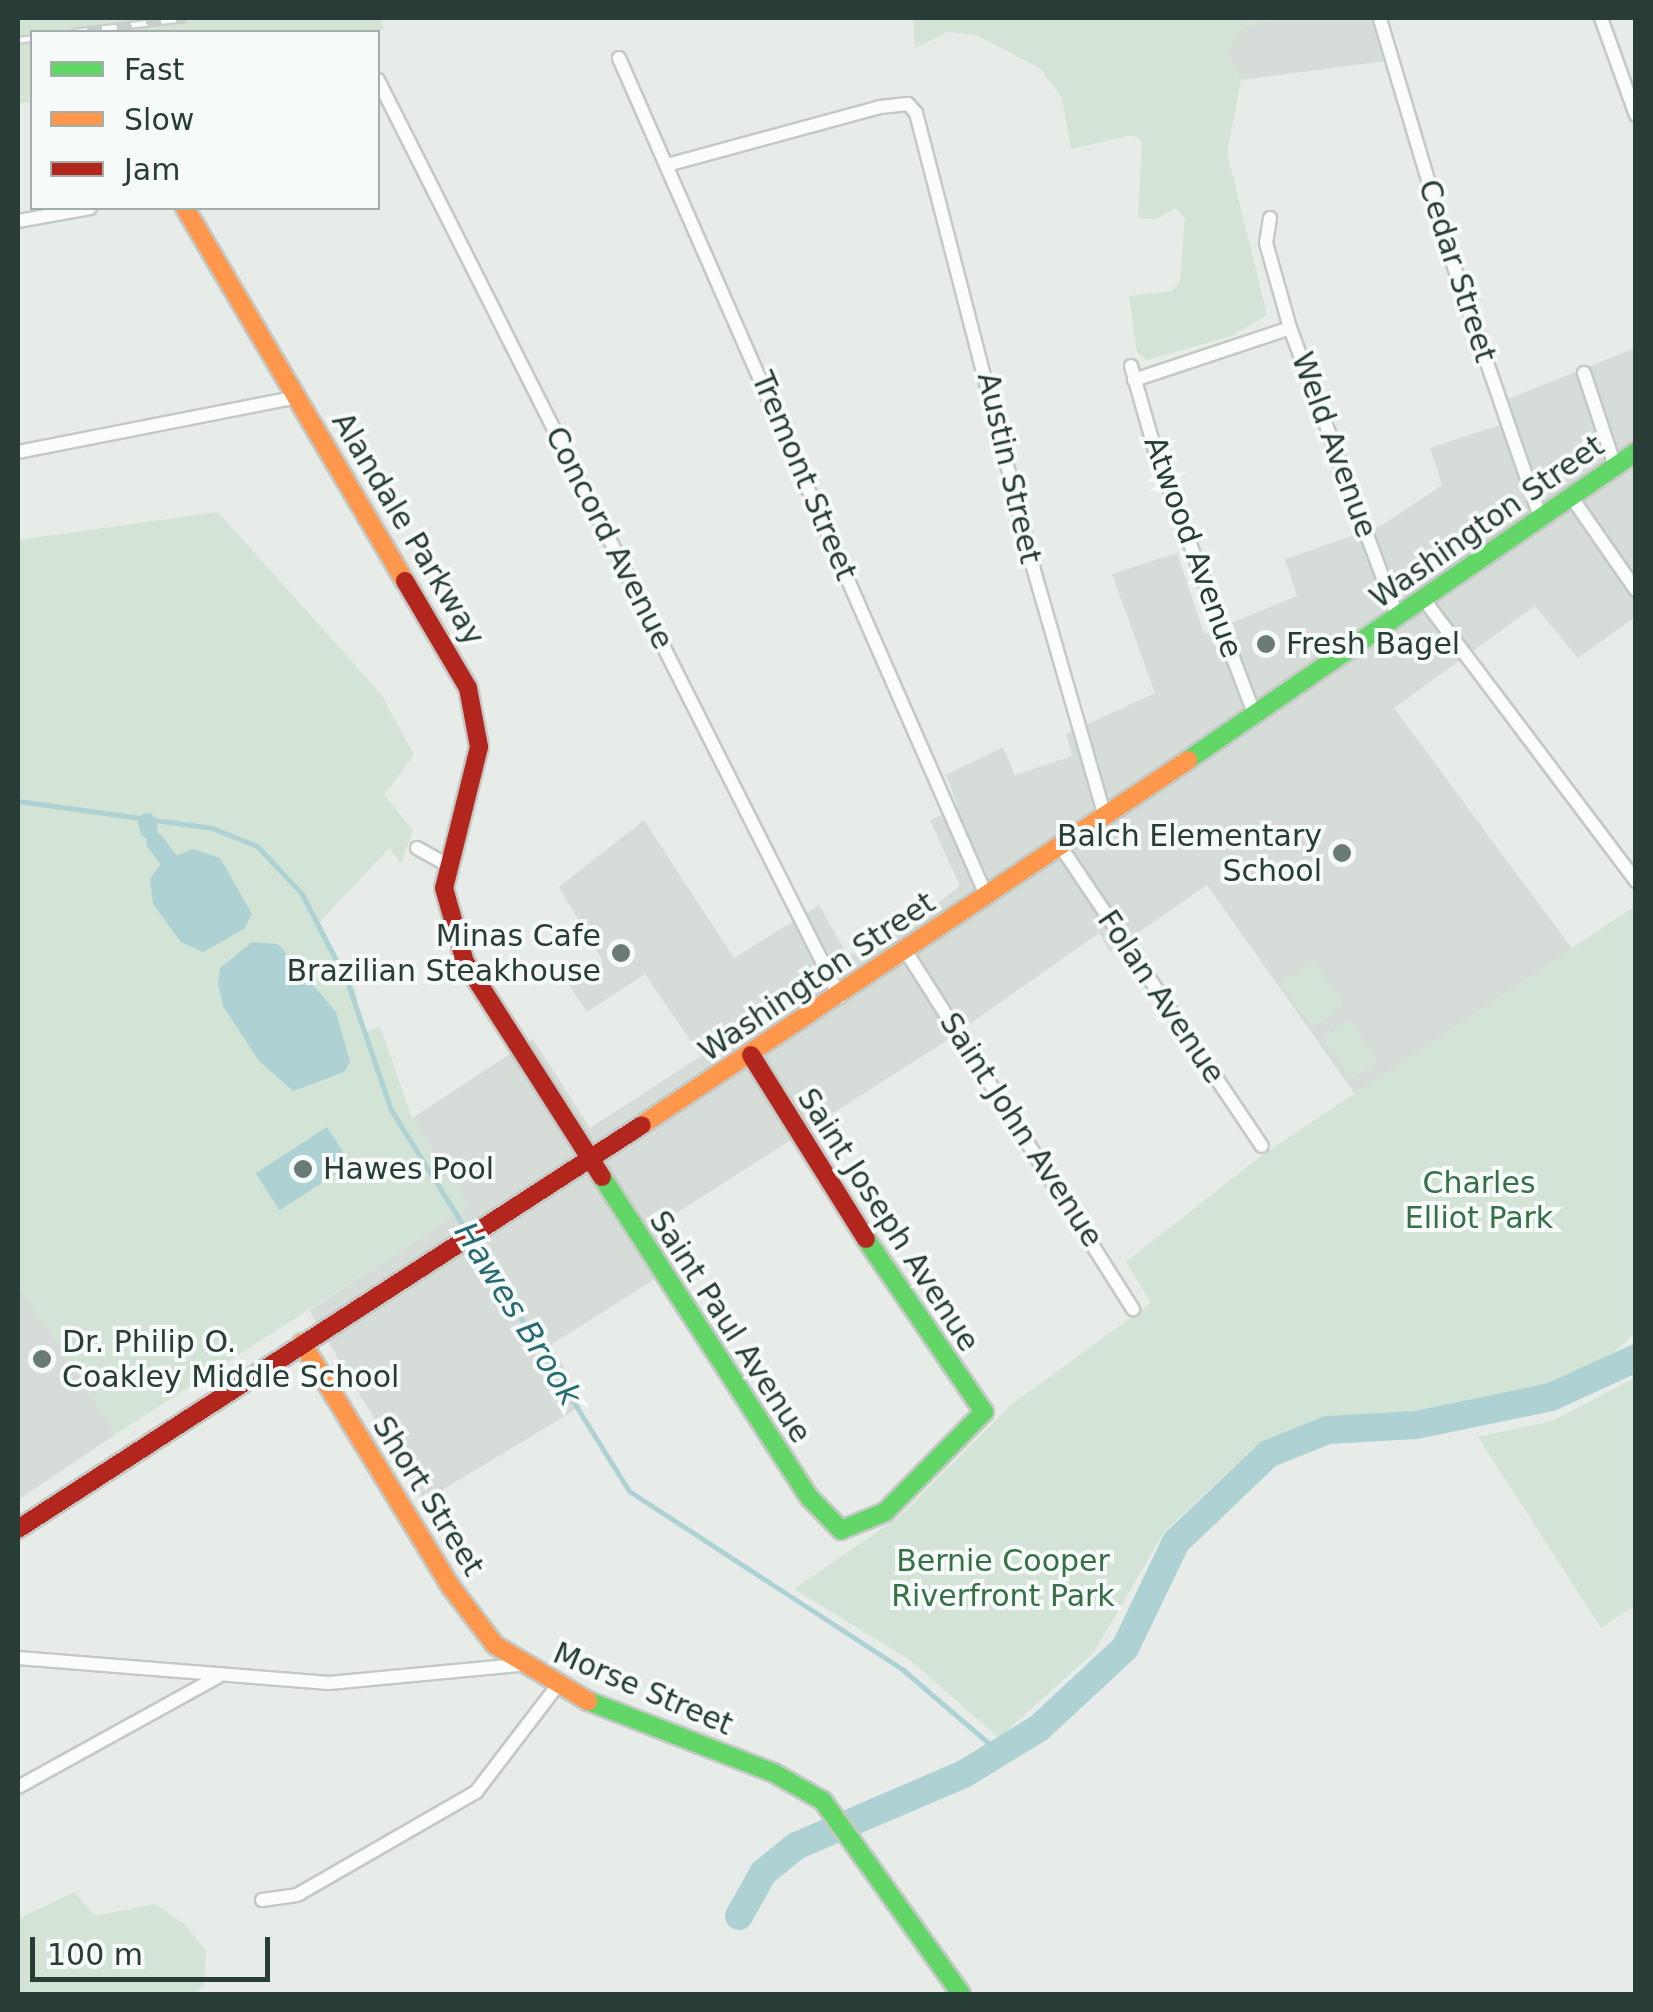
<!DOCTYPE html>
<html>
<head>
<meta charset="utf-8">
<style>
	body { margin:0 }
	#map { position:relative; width:1653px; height:2012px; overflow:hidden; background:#e7ece9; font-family:"DejaVu Sans",sans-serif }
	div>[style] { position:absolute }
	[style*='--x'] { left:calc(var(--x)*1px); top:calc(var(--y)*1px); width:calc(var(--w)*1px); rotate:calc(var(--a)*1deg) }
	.built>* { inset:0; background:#d6ddd9 }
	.green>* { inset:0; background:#d3e3d6; transform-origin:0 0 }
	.water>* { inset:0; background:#aed2d4; transform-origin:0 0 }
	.stream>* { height:5px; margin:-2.5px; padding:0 2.5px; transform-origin:2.5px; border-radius:2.5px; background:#aed2d4 }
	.canal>* { height:18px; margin:-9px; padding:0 9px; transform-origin:9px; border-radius:9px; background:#aed2d4 }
	.river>* { height:28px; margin:-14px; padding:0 14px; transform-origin:14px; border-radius:14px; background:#aed2d4 }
	.roads { filter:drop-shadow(2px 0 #c4c9c6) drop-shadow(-2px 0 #c4c9c6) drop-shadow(0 2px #c4c9c6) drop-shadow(0 -2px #c4c9c6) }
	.street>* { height:12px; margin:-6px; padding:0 6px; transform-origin:6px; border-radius:6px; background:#fbfcfc }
	.fast>* { height:18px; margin:-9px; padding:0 9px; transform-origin:9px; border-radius:9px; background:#63d668 }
	.slow>* { height:18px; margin:-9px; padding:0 9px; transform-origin:9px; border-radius:9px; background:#ff974d }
	.jam>* { height:18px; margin:-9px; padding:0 9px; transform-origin:9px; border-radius:9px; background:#b3261e }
	.rail>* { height:9px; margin-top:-4.5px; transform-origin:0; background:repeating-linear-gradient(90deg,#f6faf8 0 15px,#c8ccca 0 30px); box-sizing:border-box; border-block:2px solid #c8ccca }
	.dots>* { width:28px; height:28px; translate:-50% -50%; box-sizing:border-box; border:5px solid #f6faf8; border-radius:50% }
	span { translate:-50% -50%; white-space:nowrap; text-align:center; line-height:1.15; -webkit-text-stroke:8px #f6faf8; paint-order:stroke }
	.street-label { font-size:30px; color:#273d36 }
	.poi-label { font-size:30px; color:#273d36 }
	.left { translate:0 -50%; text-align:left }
	.right { translate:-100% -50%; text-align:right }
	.park-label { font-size:30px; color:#366f48 }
	.water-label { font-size:32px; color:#276b73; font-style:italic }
	.frame { position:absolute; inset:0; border:20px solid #273d36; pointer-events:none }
	.legend { position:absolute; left:30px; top:30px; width:350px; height:180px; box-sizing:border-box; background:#f6faf8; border:2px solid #a3aeaa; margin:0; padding:12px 18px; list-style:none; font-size:30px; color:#273d36 }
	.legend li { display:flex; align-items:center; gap:20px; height:50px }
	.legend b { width:50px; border:2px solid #a3aeaa }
	.scale { position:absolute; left:30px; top:1937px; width:240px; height:45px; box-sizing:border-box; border:5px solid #273d36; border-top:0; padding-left:12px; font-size:30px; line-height:35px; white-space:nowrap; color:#273d36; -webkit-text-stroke:8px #f6faf8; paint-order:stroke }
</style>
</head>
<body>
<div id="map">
	<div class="built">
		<div style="clip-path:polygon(1277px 18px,1385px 18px,1394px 60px,1241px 80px,1227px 53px,1232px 41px,1245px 26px)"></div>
		<div style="clip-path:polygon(1635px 348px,1635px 617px,1578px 658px,1535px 606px,1394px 708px,1573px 950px,1355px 1094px,1207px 885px,1110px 952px,1099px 933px,943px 1043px,653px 1228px,677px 1265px,551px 1345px,585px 1404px,424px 1501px,309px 1310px,469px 1206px,412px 1118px,533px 1039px,590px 1128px,701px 1056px,645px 974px,587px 1012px,569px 985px,603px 962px,559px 887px,644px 820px,734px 958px,819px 905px,848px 956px,915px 920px,960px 886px,930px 820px,958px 807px,946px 775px,1003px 747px,1015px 775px,1072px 756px,1066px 734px,1155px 693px,1112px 574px,1177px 553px,1204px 634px,1297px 596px,1285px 559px,1381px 526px,1442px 485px,1430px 448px,1500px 425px,1493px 405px)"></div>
		<div style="clip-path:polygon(18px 1284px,116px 1434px,18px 1500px)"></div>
	</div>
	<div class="green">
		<div style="clip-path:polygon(18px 18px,381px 18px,384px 30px,32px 32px,32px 102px,18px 104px)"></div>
		<div style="clip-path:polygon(913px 18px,1277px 18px,1245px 26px,1227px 52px,1241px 80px,1227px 153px,1267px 315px,1232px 336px,1147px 360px,1137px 352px,1129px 296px,1172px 291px,1180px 281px,1185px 218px,1175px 208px,1157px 219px,1138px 218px,1142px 141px,1132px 135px,1071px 149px,1062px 98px,1040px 68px,976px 35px,947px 32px,915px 48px)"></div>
		<div style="clip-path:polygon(218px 512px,381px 694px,414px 755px,384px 795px,413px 830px,401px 864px,389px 848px,318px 924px,355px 988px,364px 1033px,380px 1026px,412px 1118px,469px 1206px,116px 1434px,18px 1284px,18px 540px)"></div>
		<div style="clip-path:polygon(1635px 906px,1635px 1333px,1584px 1380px,1436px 1413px,1319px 1420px,1255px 1447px,1164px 1532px,1094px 1652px,999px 1738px,910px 1660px,794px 1589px,899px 1517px,1011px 1405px,1151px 1303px,1126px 1262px,1261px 1156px)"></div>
		<div style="left:1313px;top:961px;width:54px;height:39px;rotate:55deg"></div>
		<div style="left:1350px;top:1020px;width:50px;height:32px;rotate:56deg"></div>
		<div style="clip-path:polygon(1635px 1378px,1635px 1605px,1601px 1628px,1478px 1437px,1552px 1421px)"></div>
		<div style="clip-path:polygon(74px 1892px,95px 1916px,155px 1904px,184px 1924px,206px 1950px,204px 1986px,194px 1994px,18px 1994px,18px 1919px)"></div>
	</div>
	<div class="water">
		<div style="clip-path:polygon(193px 849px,220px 858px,252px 914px,244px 929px,203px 952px,181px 942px,153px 904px,150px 879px,163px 861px)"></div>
		<div style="clip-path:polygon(252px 942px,278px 944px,336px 1012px,350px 1062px,344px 1072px,293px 1091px,259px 1061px,223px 1006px,218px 983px,220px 968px)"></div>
		<div style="left:327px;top:1127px;width:44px;height:85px;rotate:57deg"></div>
	</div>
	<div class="stream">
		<div style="--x:18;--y:801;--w:196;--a:7.9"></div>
		<div style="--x:212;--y:828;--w:48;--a:21.8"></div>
		<div style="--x:257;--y:846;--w:66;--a:46.8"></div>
		<div style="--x:302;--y:894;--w:98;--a:62.7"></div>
		<div style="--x:347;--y:981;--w:136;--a:71.2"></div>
		<div style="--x:391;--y:1110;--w:449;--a:58"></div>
		<div style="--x:629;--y:1491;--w:326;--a:33.1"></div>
		<div style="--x:902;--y:1669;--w:130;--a:40.6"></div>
	</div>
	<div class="canal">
		<div style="--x:147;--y:822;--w:8;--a:76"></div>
		<div style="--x:155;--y:842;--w:44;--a:52.4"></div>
	</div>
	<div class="river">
		<div style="--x:739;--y:1916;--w:49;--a:-60.8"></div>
		<div style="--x:763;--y:1873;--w:43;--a:-39.3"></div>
		<div style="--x:796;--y:1846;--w:183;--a:-23.2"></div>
		<div style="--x:964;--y:1774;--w:88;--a:-31.5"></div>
		<div style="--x:1039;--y:1728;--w:117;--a:-42.9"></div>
		<div style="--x:1125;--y:1648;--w:118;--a:-64.3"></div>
		<div style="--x:1176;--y:1542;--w:127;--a:-43.7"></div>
		<div style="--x:1268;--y:1454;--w:65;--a:-21.8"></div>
		<div style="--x:1328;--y:1430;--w:88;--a:-3.3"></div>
		<div style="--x:1416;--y:1425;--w:138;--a:-11.7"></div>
		<div style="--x:1551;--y:1397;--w:94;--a:-24.6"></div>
	</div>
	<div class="roads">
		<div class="street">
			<div style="--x:1601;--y:18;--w:103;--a:70.2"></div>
			<div style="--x:1380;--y:19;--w:252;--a:73.4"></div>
			<div style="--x:1452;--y:261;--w:274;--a:71"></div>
			<div style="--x:619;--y:58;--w:914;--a:66.32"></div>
			<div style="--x:378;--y:80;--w:1027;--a:63.26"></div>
			<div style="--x:667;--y:165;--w:221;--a:-15.2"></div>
			<div style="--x:880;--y:107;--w:28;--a:-6"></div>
			<div style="--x:908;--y:104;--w:12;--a:48"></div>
			<div style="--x:916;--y:113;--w:469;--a:75.5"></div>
			<div style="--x:1033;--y:567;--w:259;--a:73.9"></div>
			<div style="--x:1270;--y:218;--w:25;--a:99"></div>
			<div style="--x:1266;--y:243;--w:88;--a:74.2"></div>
			<div style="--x:1290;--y:328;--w:309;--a:69.6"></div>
			<div style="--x:18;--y:221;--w:73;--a:-10.2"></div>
			<div style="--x:1131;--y:366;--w:91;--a:74.1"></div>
			<div style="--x:1156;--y:454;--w:277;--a:69.3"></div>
			<div style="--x:1584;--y:373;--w:98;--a:71.6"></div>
			<div style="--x:1134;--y:380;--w:164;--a:-18.4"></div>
			<div style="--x:18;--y:452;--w:285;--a:-11.1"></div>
			<div style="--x:1572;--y:498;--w:112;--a:55.2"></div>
			<div style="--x:1425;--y:601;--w:351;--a:53"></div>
			<div style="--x:1061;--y:847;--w:360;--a:56.1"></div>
			<div style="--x:417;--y:848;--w:35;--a:29"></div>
			<div style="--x:907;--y:953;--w:422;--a:57.6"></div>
			<div style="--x:18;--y:1658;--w:312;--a:4.6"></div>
			<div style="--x:329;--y:1683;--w:193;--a:-5.4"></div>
			<div style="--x:18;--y:1787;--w:227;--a:-28.9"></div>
			<div style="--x:262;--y:1900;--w:35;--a:-8"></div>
			<div style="--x:297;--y:1895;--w:207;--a:-29.9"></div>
			<div style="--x:476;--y:1792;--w:133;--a:-52.6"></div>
		</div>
		<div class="fast">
			<div style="--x:1188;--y:760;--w:544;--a:-34.51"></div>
			<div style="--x:602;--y:1177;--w:382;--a:57.1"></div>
			<div style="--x:810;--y:1498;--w:45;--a:45.9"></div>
			<div style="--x:841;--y:1530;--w:48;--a:-22.2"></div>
			<div style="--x:885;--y:1512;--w:141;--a:-45.3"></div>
			<div style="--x:984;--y:1412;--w:209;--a:-124.3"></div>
			<div style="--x:588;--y:1701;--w:199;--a:21.2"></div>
			<div style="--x:774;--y:1773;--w:56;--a:29.7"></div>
			<div style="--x:823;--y:1801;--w:237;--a:54.4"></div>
		</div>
		<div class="slow">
			<div style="--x:185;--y:208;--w:433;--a:59.5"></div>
			<div style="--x:642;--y:1125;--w:657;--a:-33.76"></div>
			<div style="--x:302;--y:1343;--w:286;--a:58.6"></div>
			<div style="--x:451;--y:1587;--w:73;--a:52.8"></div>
			<div style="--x:495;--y:1645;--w:109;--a:31.1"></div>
		</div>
		<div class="jam">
			<div style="--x:405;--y:581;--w:124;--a:59.5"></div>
			<div style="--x:468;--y:688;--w:60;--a:79.4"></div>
			<div style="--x:479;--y:747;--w:145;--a:103.9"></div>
			<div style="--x:444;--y:888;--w:77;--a:74.2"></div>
			<div style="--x:465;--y:962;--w:255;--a:57.5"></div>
			<div style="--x:751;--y:1055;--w:217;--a:58"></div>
			<div style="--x:18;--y:1529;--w:743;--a:-32.92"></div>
		</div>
	</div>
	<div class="rail">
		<div style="--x:72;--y:32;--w:115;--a:-7"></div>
		<div style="--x:18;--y:40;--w:14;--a:-8"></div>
	</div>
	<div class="dots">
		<div style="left:1266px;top:644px;background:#6a7a75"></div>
		<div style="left:1342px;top:853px;background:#6a7a75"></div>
		<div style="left:621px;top:953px;background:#6a7a75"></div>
		<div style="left:303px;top:1169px;background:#6a7a75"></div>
		<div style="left:42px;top:1359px;background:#6a7a75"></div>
	</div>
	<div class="street-label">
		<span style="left:1457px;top:271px;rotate:72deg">Cedar Street</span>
		<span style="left:1334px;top:445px;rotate:70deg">Weld Avenue</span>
		<span style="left:1009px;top:468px;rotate:77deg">Austin Street</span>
		<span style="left:804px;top:476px;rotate:67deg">Tremont Street</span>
		<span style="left:1487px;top:522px;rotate:-35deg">Washington Street</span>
		<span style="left:408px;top:529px;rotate:59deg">Alandale Parkway</span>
		<span style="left:609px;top:538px;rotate:63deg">Concord Avenue</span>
		<span style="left:1193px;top:547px;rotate:70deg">Atwood Avenue</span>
		<span style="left:817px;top:977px;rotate:-34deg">Washington Street</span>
		<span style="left:1161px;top:997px;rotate:56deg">Folan Avenue</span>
		<span style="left:1021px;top:1130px;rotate:57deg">Saint John Avenue</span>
		<span style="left:888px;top:1220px;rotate:57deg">Saint Joseph Avenue</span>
		<span style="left:730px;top:1327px;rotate:57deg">Saint Paul Avenue</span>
		<span style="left:428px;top:1496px;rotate:58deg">Short Street</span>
		<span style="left:643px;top:1689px;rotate:23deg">Morse Street</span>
	</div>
	<div class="poi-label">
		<span class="left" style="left:1286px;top:644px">Fresh Bagel</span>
		<span class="right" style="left:1322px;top:853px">Balch Elementary<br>School</span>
		<span class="right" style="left:601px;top:953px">Minas Cafe<br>Brazilian Steakhouse</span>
		<span class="left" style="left:323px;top:1169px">Hawes Pool</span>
		<span class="left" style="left:62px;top:1359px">Dr. Philip O.<br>Coakley Middle School</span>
	</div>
	<div class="park-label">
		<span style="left:1479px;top:1200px">Charles<br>Elliot Park</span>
		<span style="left:1003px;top:1578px">Bernie Cooper<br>Riverfront Park</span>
	</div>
	<div class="water-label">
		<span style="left:518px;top:1314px;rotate:58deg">Hawes Brook</span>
	</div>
	<div class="frame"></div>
	<ul class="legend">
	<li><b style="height:12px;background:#63d668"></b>Fast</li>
	<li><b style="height:12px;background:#ff974d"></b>Slow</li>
	<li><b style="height:12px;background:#b3261e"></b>Jam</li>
	</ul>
	<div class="scale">100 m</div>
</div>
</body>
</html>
